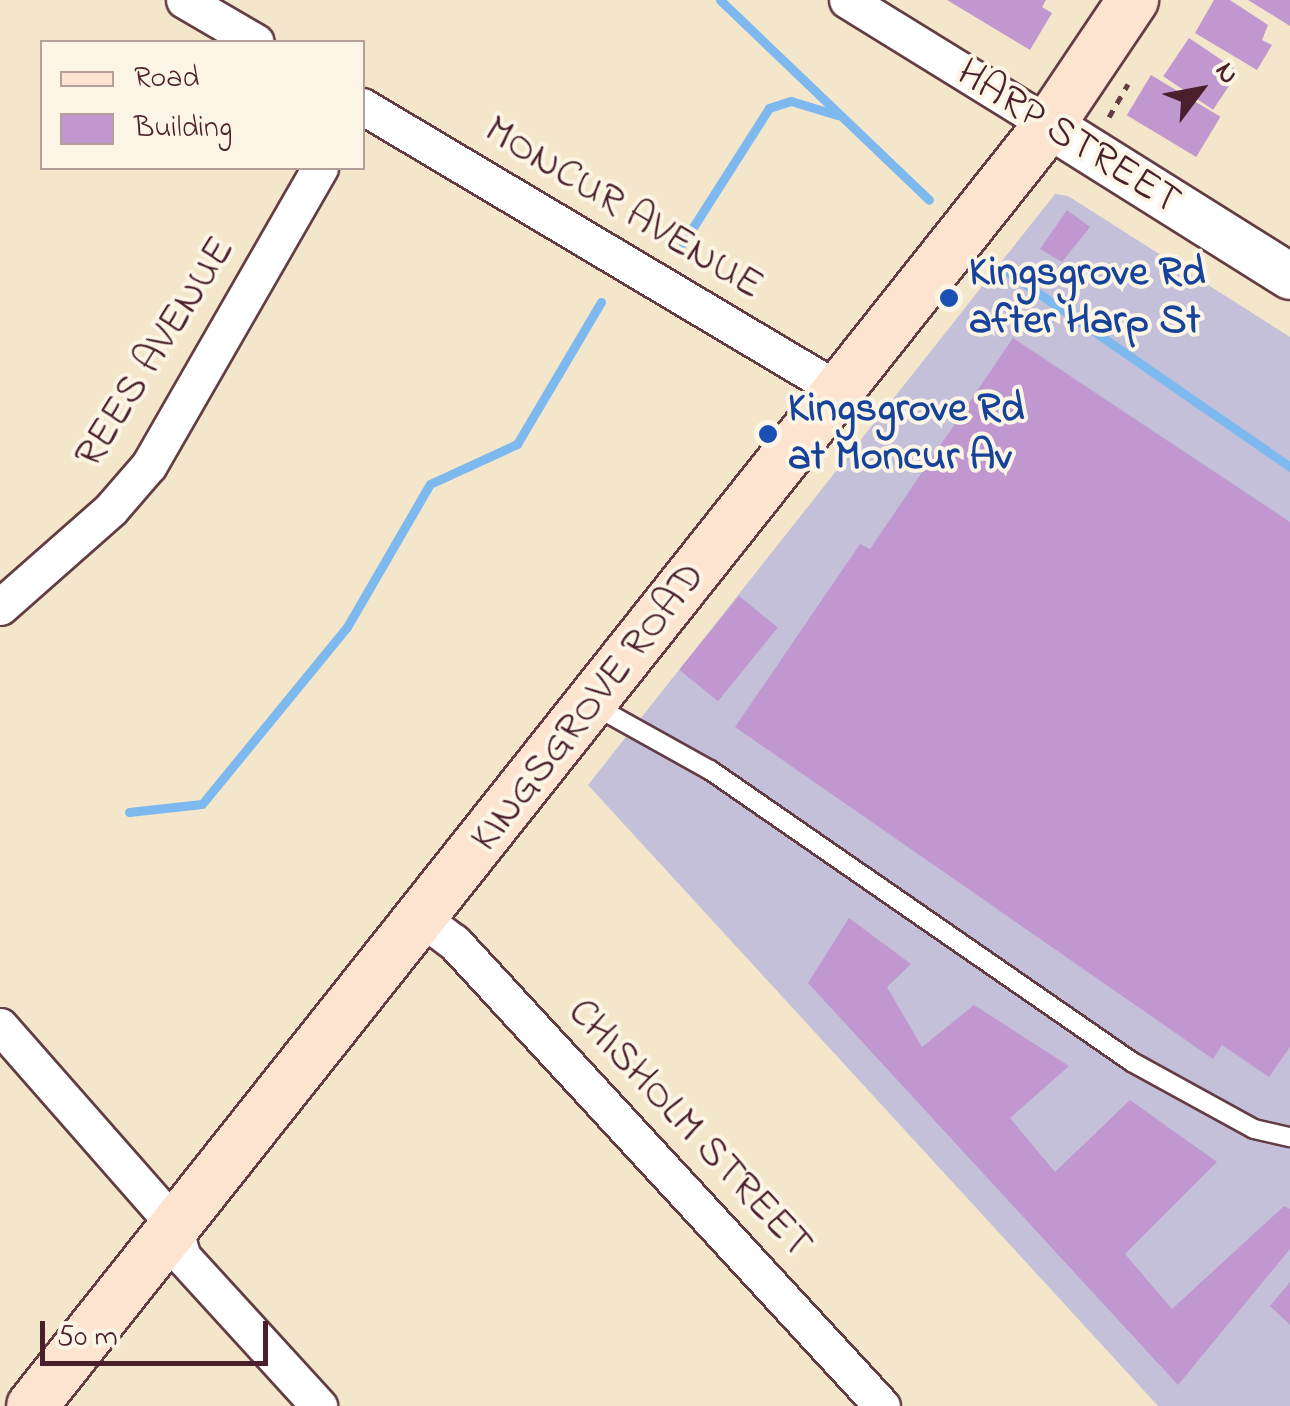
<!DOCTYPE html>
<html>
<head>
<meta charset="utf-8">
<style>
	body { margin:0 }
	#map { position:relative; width:1290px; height:1406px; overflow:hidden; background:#f3e6ca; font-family:"Indie Flower",sans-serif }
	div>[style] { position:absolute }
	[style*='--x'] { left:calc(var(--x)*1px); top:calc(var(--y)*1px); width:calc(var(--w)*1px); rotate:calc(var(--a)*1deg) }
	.industrial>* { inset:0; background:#c5c0da }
	.stream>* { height:9px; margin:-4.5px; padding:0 4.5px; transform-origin:4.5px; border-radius:4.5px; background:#7db9ef }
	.building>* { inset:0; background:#c097cf; transform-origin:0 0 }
	.path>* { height:5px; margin-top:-2.5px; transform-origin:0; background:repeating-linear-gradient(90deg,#633d43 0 8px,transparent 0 16px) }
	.roads { filter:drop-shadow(2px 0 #633d43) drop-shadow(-2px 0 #633d43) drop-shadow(0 2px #633d43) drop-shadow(0 -2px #633d43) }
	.service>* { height:18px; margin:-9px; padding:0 9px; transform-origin:9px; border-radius:9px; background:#fff }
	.minor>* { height:35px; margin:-17.5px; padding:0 17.5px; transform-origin:17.5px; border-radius:17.5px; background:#fff }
	.tertiary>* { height:45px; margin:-22.5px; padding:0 22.5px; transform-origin:22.5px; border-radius:22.5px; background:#fff }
	.secondary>* { height:50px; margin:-25px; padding:0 25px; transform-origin:25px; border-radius:25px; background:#fde4d1 }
	.dots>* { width:28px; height:28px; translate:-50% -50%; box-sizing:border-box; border:5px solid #fcf5e5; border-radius:50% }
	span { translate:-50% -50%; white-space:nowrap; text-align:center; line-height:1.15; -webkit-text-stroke:8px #fcf5e5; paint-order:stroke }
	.street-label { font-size:42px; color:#4a1f2b }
	.transit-label { font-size:42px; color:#164399; font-weight:700 }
	.left { translate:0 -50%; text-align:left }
	.legend { position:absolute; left:40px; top:40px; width:325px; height:130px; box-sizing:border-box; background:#fcf5e5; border:2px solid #b59f9b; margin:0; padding:12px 18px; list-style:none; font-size:30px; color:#4a1f2b }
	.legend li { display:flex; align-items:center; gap:20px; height:50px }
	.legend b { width:50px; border:2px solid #b59f9b }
	.north { position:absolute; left:1150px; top:40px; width:100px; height:100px; -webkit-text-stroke:8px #fcf5e5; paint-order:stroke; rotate:58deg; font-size:28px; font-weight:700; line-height:40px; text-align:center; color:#4a1f2b }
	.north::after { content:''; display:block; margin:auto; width:35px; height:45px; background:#4a1f2b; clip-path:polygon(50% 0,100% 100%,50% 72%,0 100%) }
	.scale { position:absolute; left:40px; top:1321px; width:228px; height:45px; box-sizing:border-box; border:5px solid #4a1f2b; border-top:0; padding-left:12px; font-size:30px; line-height:35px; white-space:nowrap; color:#4a1f2b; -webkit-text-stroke:8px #fcf5e5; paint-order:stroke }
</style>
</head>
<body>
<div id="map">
	<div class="industrial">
		<div style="clip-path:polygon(1055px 194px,1068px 196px,1290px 337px,1290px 1406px,1158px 1406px,588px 785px)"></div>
	</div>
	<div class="stream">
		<div style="--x:720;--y:0;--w:289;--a:43.7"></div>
		<div style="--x:683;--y:243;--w:160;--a:-57.5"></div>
		<div style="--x:769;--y:108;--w:23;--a:-18"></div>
		<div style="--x:791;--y:101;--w:48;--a:16.9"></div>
		<div style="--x:999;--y:266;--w:354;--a:34.6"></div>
		<div style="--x:129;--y:812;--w:73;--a:-6.3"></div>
		<div style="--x:202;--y:804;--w:229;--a:-50.7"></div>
		<div style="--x:347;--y:627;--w:165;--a:-59.9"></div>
		<div style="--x:430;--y:484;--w:96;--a:-24.7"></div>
		<div style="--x:517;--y:444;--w:165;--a:-59.4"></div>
	</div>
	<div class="building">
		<div style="clip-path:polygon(947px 0,1046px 0,1042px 7px,1052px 13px,1030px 50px)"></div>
		<div style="clip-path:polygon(1214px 0,1230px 0,1268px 25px,1262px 40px,1272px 45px,1257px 70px,1195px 33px)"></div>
		<div style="clip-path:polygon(1248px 0,1290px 0,1290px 26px)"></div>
		<div style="left:1189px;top:38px;width:60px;height:46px;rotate:34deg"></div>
		<div style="left:1151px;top:75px;width:81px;height:47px;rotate:31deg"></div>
		<div style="clip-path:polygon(1067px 210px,1090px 227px,1062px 262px,1040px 249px)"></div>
		<div style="clip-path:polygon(1013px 338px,1290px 522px,1290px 1047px,1269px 1077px,1222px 1045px,1213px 1059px,735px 727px,860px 544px,870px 549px)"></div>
		<div style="left:739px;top:596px;width:50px;height:95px;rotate:39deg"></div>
		<div style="clip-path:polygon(849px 918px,911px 964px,887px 987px,922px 1047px,974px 1005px,1069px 1066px,1010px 1118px,1055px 1172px,1130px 1100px,1217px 1162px,1125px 1254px,1172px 1309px,1284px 1206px,1290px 1209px,1290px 1249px,1178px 1385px,808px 983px)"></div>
		<div style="clip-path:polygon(1290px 1282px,1290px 1325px,1270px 1306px)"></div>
	</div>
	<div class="path">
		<div style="--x:1109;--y:117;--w:38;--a:-60"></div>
	</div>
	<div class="roads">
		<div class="service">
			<div style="--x:593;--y:705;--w:134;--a:29.1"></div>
			<div style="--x:710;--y:770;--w:513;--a:34.68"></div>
			<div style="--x:1132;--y:1062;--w:139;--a:28.8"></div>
			<div style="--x:1254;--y:1129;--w:37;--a:13"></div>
		</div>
		<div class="minor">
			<div style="--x:184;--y:0;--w:83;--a:30.3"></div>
			<div style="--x:847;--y:0;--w:238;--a:31.7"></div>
			<div style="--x:362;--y:106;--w:553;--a:30.79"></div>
			<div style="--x:0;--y:607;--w:148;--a:-41.4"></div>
			<div style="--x:111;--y:509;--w:58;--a:-49.2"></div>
			<div style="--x:149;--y:465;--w:343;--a:-60.1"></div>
			<div style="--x:423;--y:919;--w:39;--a:37"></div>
			<div style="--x:454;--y:942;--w:631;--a:47.31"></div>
			<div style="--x:0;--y:1026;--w:262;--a:48.7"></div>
			<div style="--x:173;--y:1223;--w:35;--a:74"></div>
			<div style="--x:183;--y:1257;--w:202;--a:47.6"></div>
		</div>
		<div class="tertiary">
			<div style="--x:1049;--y:125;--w:284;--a:32.1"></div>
		</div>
		<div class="secondary">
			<div style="--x:32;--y:1406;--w:1636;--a:-51.55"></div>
			<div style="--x:1049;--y:125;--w:151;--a:-56.1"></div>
		</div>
	</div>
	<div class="dots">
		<div style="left:949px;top:298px;background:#1a4fb4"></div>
		<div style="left:768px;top:434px;background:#1a4fb4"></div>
	</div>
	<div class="street-label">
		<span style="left:1068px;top:138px;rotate:32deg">HARP STREET</span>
		<span style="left:623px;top:209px;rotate:31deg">MONCUR AVENUE</span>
		<span style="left:156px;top:353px;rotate:-58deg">REES AVENUE</span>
		<span style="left:589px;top:708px;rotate:-52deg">KINGSGROVE ROAD</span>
		<span style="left:689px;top:1129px;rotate:47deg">CHISHOLM STREET</span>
	</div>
	<div class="transit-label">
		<span class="left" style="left:969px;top:298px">Kingsgrove Rd<br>after Harp St</span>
		<span class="left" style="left:788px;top:434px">Kingsgrove Rd<br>at Moncur Av</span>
	</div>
	<ul class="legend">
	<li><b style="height:12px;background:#fde4d1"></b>Road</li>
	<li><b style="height:28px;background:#c097cf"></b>Building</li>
	</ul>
	<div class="north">N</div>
	<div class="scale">50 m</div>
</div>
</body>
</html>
